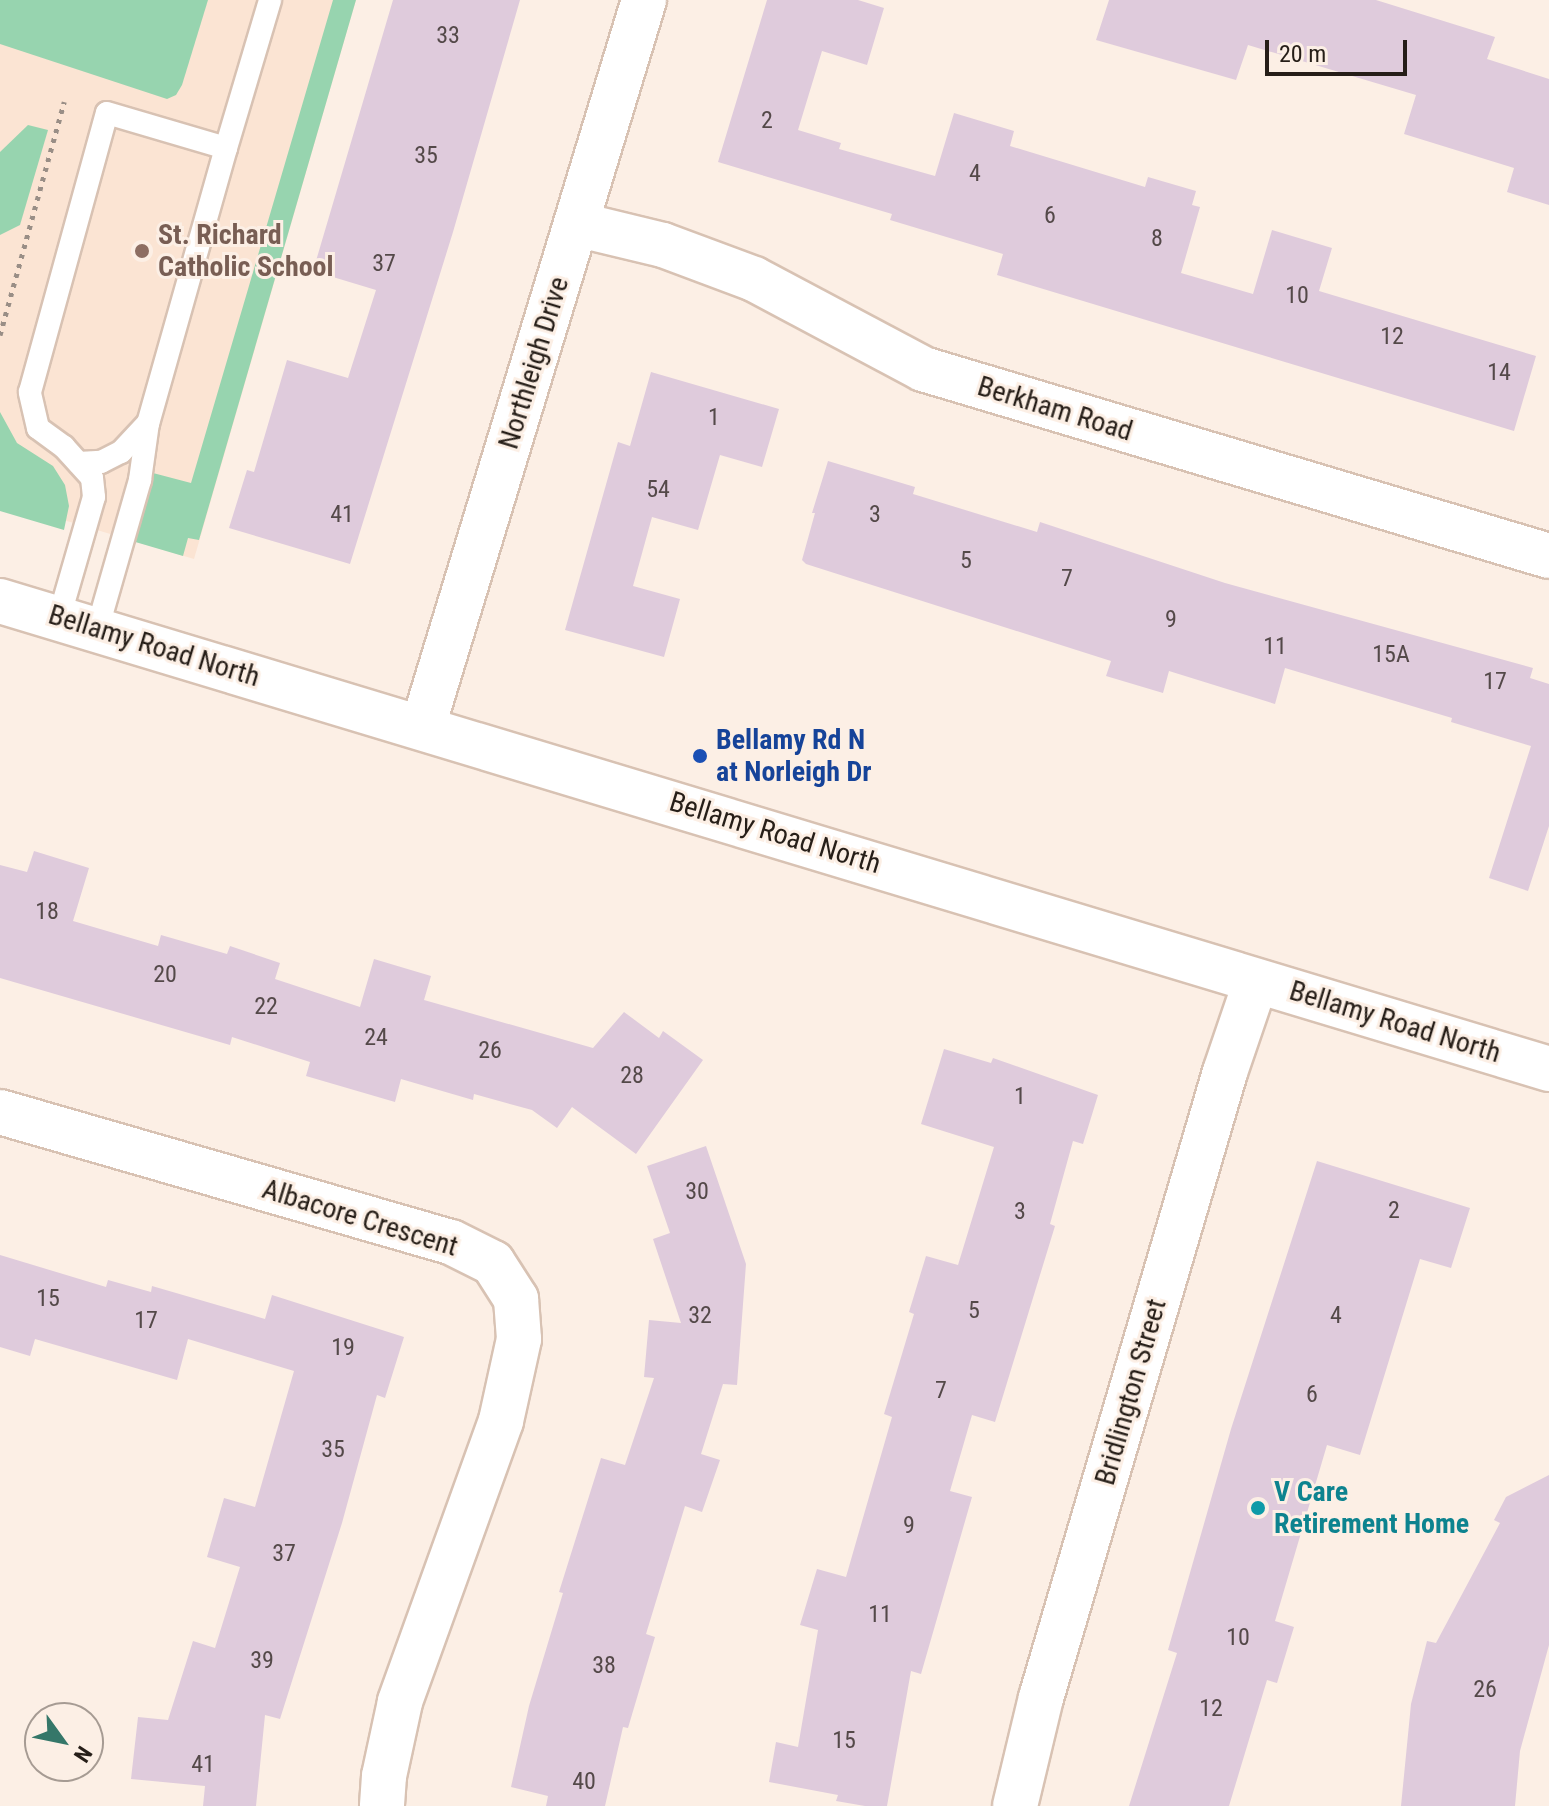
<!DOCTYPE html>
<html>
<head>
<meta charset="utf-8">
<style>
	body { margin:0 }
	#map { position:relative; width:1549px; height:1806px; overflow:hidden; background:#fcefe5; font-family:"Roboto Condensed",sans-serif }
	div>[style] { position:absolute }
	[style*='--x'] { left:calc(var(--x)*1px); top:calc(var(--y)*1px); width:calc(var(--w)*1px); rotate:calc(var(--a)*1deg) }
	.built>* { inset:0; background:#fbe4d3 }
	.green>* { inset:0; background:#97d4af }
	.building>* { inset:0; background:#dfcbdc }
	.path>* { height:5px; margin-top:-2.5px; transform-origin:0; background:repeating-linear-gradient(90deg,#998e86 0 4px,transparent 0 10px) }
	.roads { filter:drop-shadow(2px 0 #d8c2b3) drop-shadow(-2px 0 #d8c2b3) drop-shadow(0 2px #d8c2b3) drop-shadow(0 -2px #d8c2b3) }
	.lane>* { height:22px; margin:-11px; padding:0 11px; transform-origin:11px; border-radius:11px; background:#fff }
	.street>* { height:44px; margin:-22px; padding:0 22px; transform-origin:22px; border-radius:22px; background:#fff }
	.secondary>* { height:44px; margin:-22px; padding:0 22px; transform-origin:22px; border-radius:22px; background:#fff }
	.dots>* { width:22px; height:22px; translate:-50% -50%; box-sizing:border-box; border:4px solid #fcefe5; border-radius:50% }
	span { translate:-50% -50%; white-space:nowrap; text-align:center; line-height:1.15; -webkit-text-stroke:6px #fcefe5; paint-order:stroke }
	.number-label { font-size:24px; color:#544949 }
	.number-label span { -webkit-text-stroke-width:0 }
	.education-label { font-size:28px; color:#785e54; font-weight:700 }
	.left { translate:0 -50%; text-align:left }
	.street-label { font-size:28px; color:#261e18 }
	.transit-label { font-size:28px; color:#164399; font-weight:700 }
	.culture-label { font-size:28px; color:#0d838f; font-weight:700 }
	.north { position:absolute; left:24px; top:1702px; width:80px; height:80px; box-sizing:border-box; background:#fcefe5; border:2px solid #a69b93; border-radius:50%; rotate:123deg; font-size:22px; font-weight:700; line-height:32px; text-align:center; color:#261e18 }
	.north::after { content:''; display:block; margin:auto; width:28px; height:36px; background:#357769; clip-path:polygon(50% 0,100% 100%,50% 72%,0 100%) }
	.scale { position:absolute; left:1265px; top:40px; width:142px; height:36px; box-sizing:border-box; border:4px solid #261e18; border-top:0; padding-left:10px; font-size:24px; line-height:28px; white-space:nowrap; color:#261e18; -webkit-text-stroke:6px #fcefe5; paint-order:stroke }
</style>
</head>
<body>
<div id="map">
	<div class="built">
		<div style="clip-path:polygon(0 0,356px 0,194px 559px,0 501px)"></div>
	</div>
	<div class="green">
		<div style="clip-path:polygon(0 0,208px 0,182px 85px,176px 95px,167px 99px,0 44px)"></div>
		<div style="clip-path:polygon(333px 0,356px 0,199px 540px,188px 538px,183px 556px,132px 541px,153px 473px,191px 483px)"></div>
		<div style="clip-path:polygon(28px 125px,48px 130px,20px 225px,0 235px,0 152px)"></div>
		<div style="clip-path:polygon(0 412px,17px 443px,53px 466px,65px 485px,69px 506px,64px 530px,0 511px)"></div>
	</div>
	<div class="building">
		<div style="clip-path:polygon(393px 0,520px 0,453px 232px,350px 564px,229px 528px,247px 470px,254px 472px,287px 360px,348px 378px,376px 290px,313px 271px)"></div>
		<div style="clip-path:polygon(767px 0,858px 0,884px 8px,867px 65px,822px 51px,798px 130px,841px 143px,839px 149px,935px 176px,954px 113px,1014px 131px,1010px 146px,1145px 187px,1148px 177px,1196px 191px,1192px 205px,1200px 207px,1181px 273px,1253px 294px,1272px 230px,1332px 248px,1319px 291px,1536px 356px,1514px 431px,997px 275px,1003px 254px,890px 220px,892px 214px,718px 162px)"></div>
		<div style="clip-path:polygon(1109px 0,1376px 0,1495px 37px,1487px 59px,1549px 79px,1549px 205px,1507px 192px,1514px 168px,1404px 134px,1416px 95px,1248px 45px,1236px 80px,1096px 40px)"></div>
		<div style="clip-path:polygon(651px 372px,779px 409px,762px 467px,720px 455px,698px 530px,652px 517px,633px 586px,680px 599px,664px 657px,565px 630px,618px 442px,630px 446px)"></div>
		<div style="clip-path:polygon(828px 461px,915px 487px,913px 494px,1037px 532px,1040px 522px,1225px 583px,1533px 668px,1530px 678px,1549px 684px,1549px 826px,1528px 891px,1489px 878px,1531px 746px,1451px 722px,1452px 718px,1285px 668px,1275px 704px,1169px 671px,1163px 693px,1106px 676px,1111px 661px,806px 564px,802px 560px,815px 513px,812px 513px)"></div>
		<div style="clip-path:polygon(34px 851px,89px 868px,73px 921px,158px 946px,161px 935px,227px 954px,230px 946px,280px 963px,275px 979px,360px 1007px,374px 959px,431px 976px,424px 1000px,593px 1048px,624px 1012px,659px 1038px,663px 1031px,703px 1060px,636px 1154px,572px 1107px,557px 1128px,532px 1110px,474px 1094px,473px 1100px,401px 1079px,395px 1102px,306px 1076px,310px 1062px,232px 1037px,230px 1045px,0 978px,0 865px,27px 872px)"></div>
		<div style="clip-path:polygon(944px 1049px,991px 1063px,993px 1058px,1098px 1095px,1083px 1144px,1073px 1141px,1050px 1224px,1055px 1226px,995px 1422px,972px 1415px,950px 1491px,972px 1497px,921px 1674px,911px 1671px,887px 1806px,865px 1806px,836px 1801px,838px 1795px,769px 1782px,776px 1742px,798px 1747px,818px 1630px,800px 1625px,817px 1569px,846px 1577px,892px 1417px,884px 1414px,914px 1314px,909px 1312px,926px 1256px,958px 1265px,994px 1147px,921px 1124px)"></div>
		<div style="clip-path:polygon(706px 1146px,746px 1264px,737px 1385px,723px 1384px,701px 1454px,720px 1460px,702px 1512px,685px 1506px,646px 1634px,655px 1637px,628px 1728px,623px 1727px,605px 1806px,546px 1806px,548px 1796px,511px 1787px,529px 1706px,563px 1593px,559px 1592px,601px 1458px,625px 1465px,654px 1378px,644px 1377px,649px 1320px,681px 1323px,653px 1239px,670px 1233px,647px 1166px)"></div>
		<div style="clip-path:polygon(1317px 1161px,1470px 1208px,1451px 1268px,1420px 1259px,1360px 1455px,1327px 1445px,1275px 1621px,1294px 1627px,1277px 1683px,1267px 1680px,1229px 1806px,1129px 1806px,1177px 1653px,1168px 1650px,1231px 1429px)"></div>
		<div style="clip-path:polygon(0 1255px,106px 1287px,108px 1280px,151px 1292px,152px 1286px,265px 1319px,272px 1295px,404px 1337px,385px 1398px,377px 1395px,342px 1523px,280px 1719px,265px 1715px,256px 1806px,203px 1806px,205px 1786px,131px 1779px,138px 1717px,168px 1720px,193px 1641px,215px 1648px,240px 1567px,207px 1557px,224px 1498px,255px 1507px,294px 1371px,188px 1339px,177px 1380px,35px 1339px,30px 1356px,0 1347px)"></div>
		<div style="clip-path:polygon(1549px 1475px,1549px 1645px,1520px 1751px,1515px 1806px,1401px 1806px,1411px 1704px,1427px 1641px,1436px 1643px,1500px 1523px,1494px 1520px,1506px 1497px)"></div>
	</div>
	<div class="path">
		<div style="--x:0;--y:335;--w:242;--a:-74.6"></div>
	</div>
	<div class="roads">
		<div class="lane">
			<div style="--x:226;--y:148;--w:154;--a:-73.4"></div>
			<div style="--x:79;--y:463;--w:22;--a:-3"></div>
			<div style="--x:101;--y:462;--w:22;--a:-27"></div>
			<div style="--x:121;--y:452;--w:40;--a:-47"></div>
			<div style="--x:59;--y:618;--w:126;--a:-73.9"></div>
			<div style="--x:94;--y:497;--w:19;--a:-96"></div>
			<div style="--x:92;--y:478;--w:42;--a:-132.1"></div>
			<div style="--x:64;--y:447;--w:32;--a:-144"></div>
			<div style="--x:38;--y:428;--w:37;--a:-103"></div>
			<div style="--x:30;--y:392;--w:289;--a:-74.6"></div>
			<div style="--x:107;--y:113;--w:124;--a:16.4"></div>
			<div style="--x:226;--y:148;--w:286;--a:105.8"></div>
			<div style="--x:148;--y:423;--w:58;--a:98"></div>
			<div style="--x:140;--y:480;--w:156;--a:106"></div>
		</div>
		<div class="street">
			<div style="--x:576;--y:224;--w:89;--a:13.6"></div>
			<div style="--x:663;--y:245;--w:97;--a:20.5"></div>
			<div style="--x:754;--y:279;--w:191;--a:28"></div>
			<div style="--x:923;--y:369;--w:653;--a:16.63"></div>
			<div style="--x:423;--y:726;--w:759;--a:-73.07"></div>
			<div style="--x:0;--y:1112;--w:469;--a:16.1"></div>
			<div style="--x:451;--y:1242;--w:47;--a:26.6"></div>
			<div style="--x:493;--y:1263;--w:43;--a:57.4"></div>
			<div style="--x:516;--y:1299;--w:40;--a:85.7"></div>
			<div style="--x:519;--y:1339;--w:84;--a:102.4"></div>
			<div style="--x:501;--y:1421;--w:299;--a:109.8"></div>
			<div style="--x:400;--y:1702;--w:76;--a:102.2"></div>
			<div style="--x:384;--y:1776;--w:30;--a:94"></div>
			<div style="--x:1015;--y:1806;--w:111;--a:-76.5"></div>
			<div style="--x:1041;--y:1698;--w:652;--a:-73.62"></div>
			<div style="--x:1225;--y:1072;--w:96;--a:-71.2"></div>
		</div>
		<div class="secondary">
			<div style="--x:0;--y:601;--w:1618;--a:16.81"></div>
		</div>
	</div>
	<div class="dots">
		<div style="left:142px;top:251px;background:#8d6e63"></div>
		<div style="left:700px;top:756px;background:#1a4fb4"></div>
		<div style="left:1258px;top:1508px;background:#0f9aa8"></div>
	</div>
	<div class="number-label">
		<span style="left:448px;top:36px">33</span>
		<span style="left:767px;top:121px">2</span>
		<span style="left:426px;top:156px">35</span>
		<span style="left:975px;top:174px">4</span>
		<span style="left:1050px;top:216px">6</span>
		<span style="left:1157px;top:239px">8</span>
		<span style="left:384px;top:264px">37</span>
		<span style="left:1297px;top:296px">10</span>
		<span style="left:1392px;top:337px">12</span>
		<span style="left:1499px;top:373px">14</span>
		<span style="left:714px;top:418px">1</span>
		<span style="left:658px;top:490px">54</span>
		<span style="left:342px;top:515px">41</span>
		<span style="left:875px;top:515px">3</span>
		<span style="left:966px;top:561px">5</span>
		<span style="left:1067px;top:579px">7</span>
		<span style="left:1171px;top:620px">9</span>
		<span style="left:1275px;top:647px">11</span>
		<span style="left:1391px;top:655px">15A</span>
		<span style="left:1495px;top:682px">17</span>
		<span style="left:47px;top:912px">18</span>
		<span style="left:165px;top:975px">20</span>
		<span style="left:266px;top:1007px">22</span>
		<span style="left:376px;top:1038px">24</span>
		<span style="left:490px;top:1051px">26</span>
		<span style="left:632px;top:1076px">28</span>
		<span style="left:1020px;top:1097px">1</span>
		<span style="left:697px;top:1192px">30</span>
		<span style="left:1394px;top:1211px">2</span>
		<span style="left:1020px;top:1212px">3</span>
		<span style="left:48px;top:1299px">15</span>
		<span style="left:974px;top:1311px">5</span>
		<span style="left:700px;top:1316px">32</span>
		<span style="left:1336px;top:1316px">4</span>
		<span style="left:146px;top:1321px">17</span>
		<span style="left:343px;top:1348px">19</span>
		<span style="left:941px;top:1391px">7</span>
		<span style="left:1312px;top:1395px">6</span>
		<span style="left:333px;top:1450px">35</span>
		<span style="left:909px;top:1526px">9</span>
		<span style="left:284px;top:1554px">37</span>
		<span style="left:880px;top:1615px">11</span>
		<span style="left:1238px;top:1638px">10</span>
		<span style="left:262px;top:1661px">39</span>
		<span style="left:604px;top:1666px">38</span>
		<span style="left:1485px;top:1690px">26</span>
		<span style="left:1211px;top:1709px">12</span>
		<span style="left:844px;top:1741px">15</span>
		<span style="left:203px;top:1765px">41</span>
		<span style="left:584px;top:1782px">40</span>
	</div>
	<div class="education-label">
		<span class="left" style="left:158px;top:251px">St. Richard<br>Catholic School</span>
	</div>
	<div class="street-label">
		<span style="left:534px;top:363px;rotate:-73deg">Northleigh Drive</span>
		<span style="left:1055px;top:409px;rotate:17deg">Berkham Road</span>
		<span style="left:154px;top:646px;rotate:17deg">Bellamy Road North</span>
		<span style="left:775px;top:833px;rotate:17deg">Bellamy Road North</span>
		<span style="left:1395px;top:1022px;rotate:17deg">Bellamy Road North</span>
		<span style="left:360px;top:1218px;rotate:17deg">Albacore Crescent</span>
		<span style="left:1131px;top:1392px;rotate:-74deg">Bridlington Street</span>
	</div>
	<div class="transit-label">
		<span class="left" style="left:716px;top:756px">Bellamy Rd N<br>at Norleigh Dr</span>
	</div>
	<div class="culture-label">
		<span class="left" style="left:1274px;top:1508px">V Care<br>Retirement Home</span>
	</div>
	<div class="north">N</div>
	<div class="scale">20 m</div>
</div>
</body>
</html>
